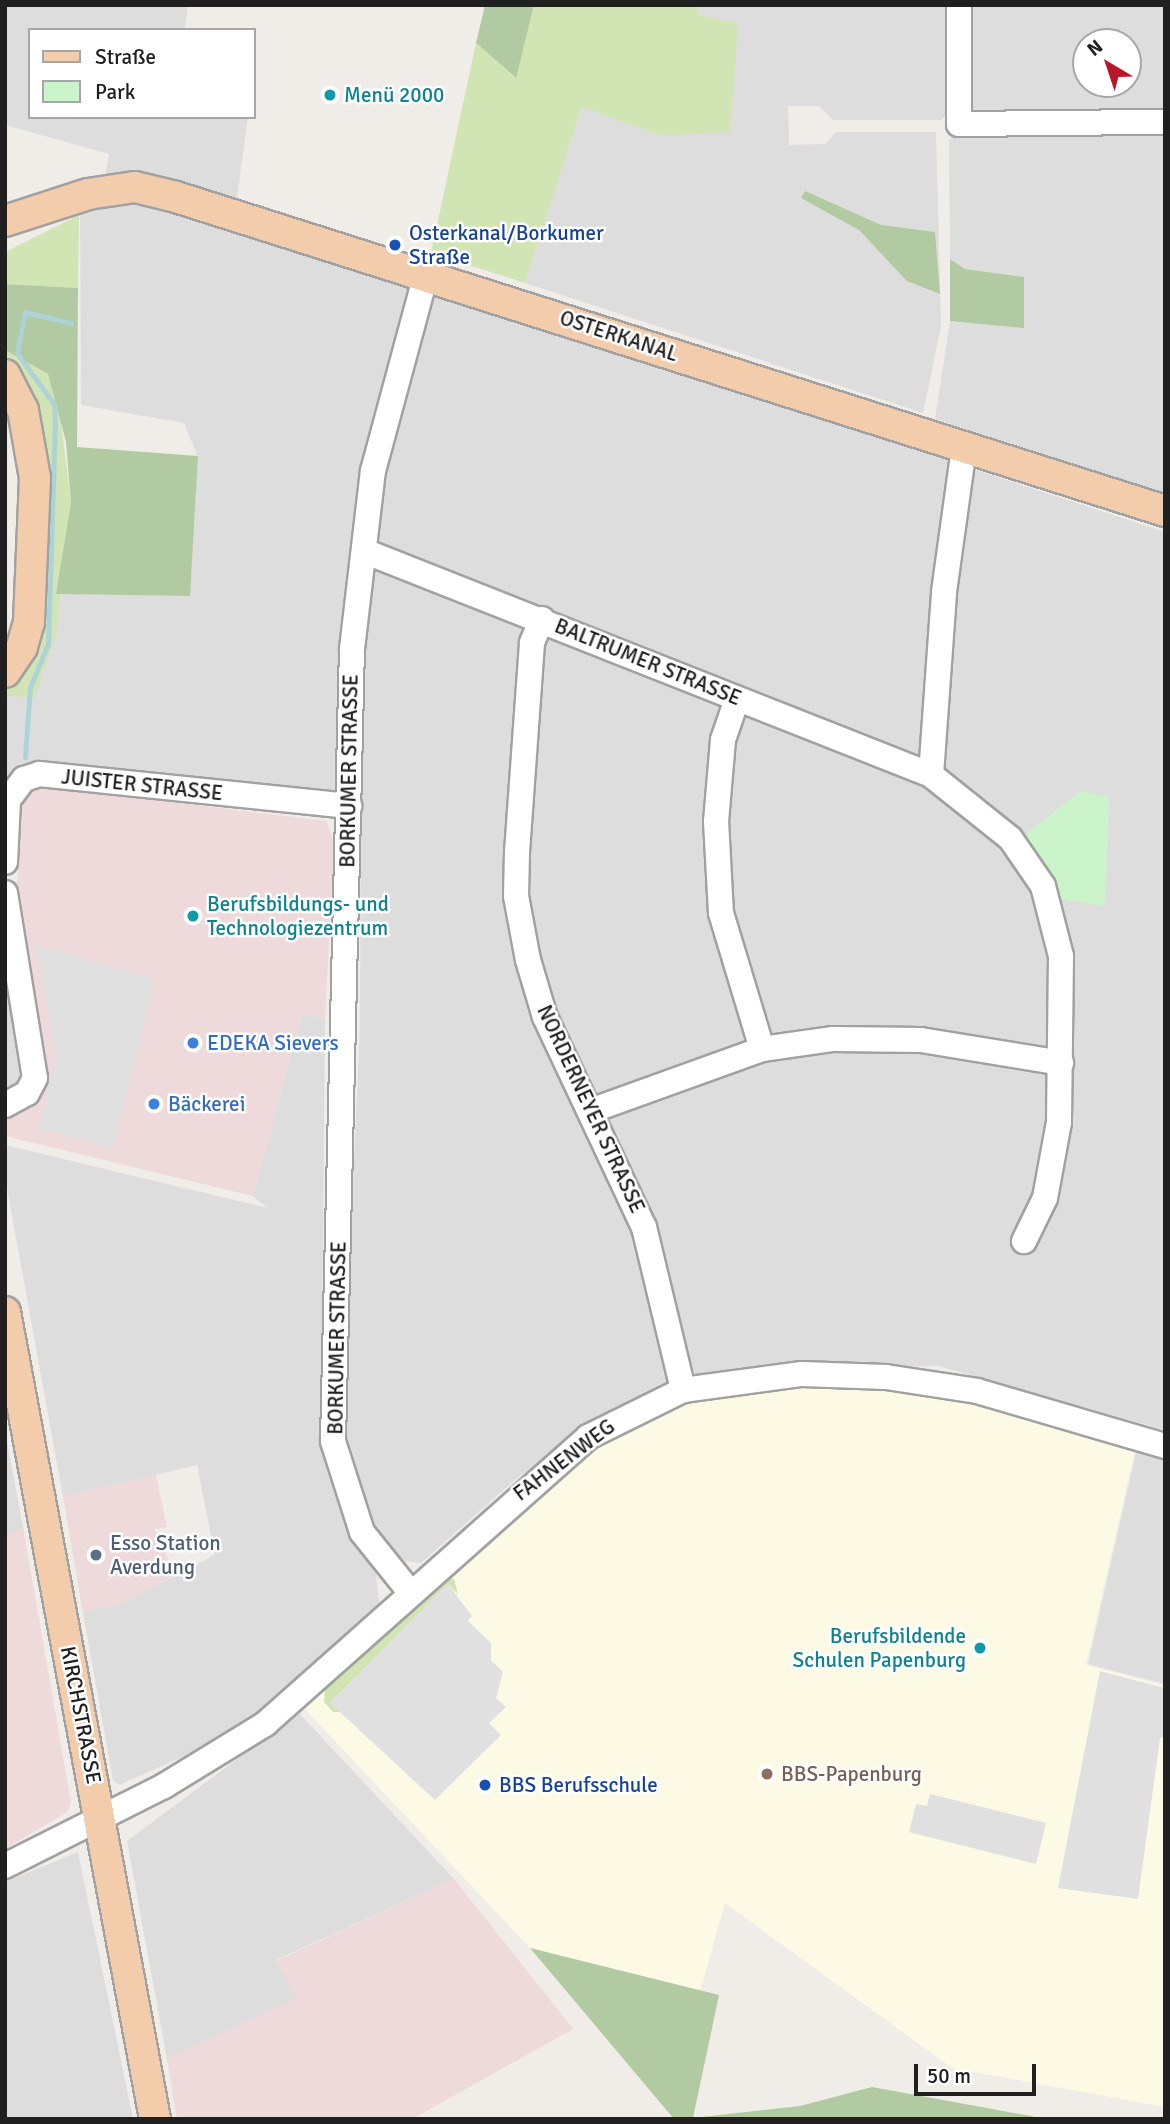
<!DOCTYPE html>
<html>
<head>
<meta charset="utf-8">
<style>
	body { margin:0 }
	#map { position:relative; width:1170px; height:2124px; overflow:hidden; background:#f0ece8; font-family:Signika,sans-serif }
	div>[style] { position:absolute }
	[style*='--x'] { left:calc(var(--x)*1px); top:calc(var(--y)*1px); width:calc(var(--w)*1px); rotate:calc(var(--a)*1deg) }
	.residential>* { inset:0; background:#deddde }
	.commercial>* { inset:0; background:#eed9db }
	.education>* { inset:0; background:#fcf9e5 }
	.grass>* { inset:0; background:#d0e4b4 }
	.forest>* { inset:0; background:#b2caa1 }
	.park>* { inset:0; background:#ccf4cb }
	.parking>* { inset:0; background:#e0e0e0 }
	.stream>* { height:5px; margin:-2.5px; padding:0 2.5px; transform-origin:2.5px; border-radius:2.5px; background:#add3d8 }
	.roads { filter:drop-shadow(2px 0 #a1a1a1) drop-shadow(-2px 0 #a1a1a1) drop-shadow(0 2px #a1a1a1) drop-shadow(0 -2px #a1a1a1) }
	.minor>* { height:24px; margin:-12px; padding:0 12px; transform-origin:12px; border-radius:12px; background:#fff }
	.major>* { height:30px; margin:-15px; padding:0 15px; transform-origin:15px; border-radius:15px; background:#f2ccab }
	.dots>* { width:19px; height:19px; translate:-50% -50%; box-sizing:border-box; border:4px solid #fff; border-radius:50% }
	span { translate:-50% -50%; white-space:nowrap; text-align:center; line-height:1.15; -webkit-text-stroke:5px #fff; paint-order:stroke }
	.culture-label { font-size:21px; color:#0d838f }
	.left { translate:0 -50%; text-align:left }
	.right { translate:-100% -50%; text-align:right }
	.transit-label { font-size:21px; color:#164399 }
	.street-label { font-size:21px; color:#202020 }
	.shop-label { font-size:21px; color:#366cbe }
	.service-label { font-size:21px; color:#4e5e75 }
	.education-label { font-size:21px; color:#785e54 }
	.frame { position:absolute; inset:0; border:7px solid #202020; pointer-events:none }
	.legend { position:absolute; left:28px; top:28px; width:228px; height:91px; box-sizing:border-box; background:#fff; border:2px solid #a6a6a6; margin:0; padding:9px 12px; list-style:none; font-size:21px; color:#202020 }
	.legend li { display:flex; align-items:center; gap:14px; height:35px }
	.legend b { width:35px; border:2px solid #a6a6a6 }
	.north { position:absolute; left:1072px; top:28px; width:70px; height:70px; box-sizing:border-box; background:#fff; border:2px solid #a6a6a6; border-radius:50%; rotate:321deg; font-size:19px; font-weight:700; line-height:28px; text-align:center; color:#202020 }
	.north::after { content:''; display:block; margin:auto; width:24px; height:32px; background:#ba1627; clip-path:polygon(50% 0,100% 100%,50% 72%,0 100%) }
	.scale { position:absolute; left:914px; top:2064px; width:122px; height:32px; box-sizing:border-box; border:4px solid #202020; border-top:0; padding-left:9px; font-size:21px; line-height:24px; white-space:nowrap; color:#202020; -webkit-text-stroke:5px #fff; paint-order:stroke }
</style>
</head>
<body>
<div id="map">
	<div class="residential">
		<div style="clip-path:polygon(5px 5px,188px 5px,185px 30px,30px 30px,30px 117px,248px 117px,236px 205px,104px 181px,109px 154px,5px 125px)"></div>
		<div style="clip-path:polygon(698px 5px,948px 5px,948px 113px,941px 120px,833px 120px,819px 106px,788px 106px,789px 145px,825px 144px,836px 132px,936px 132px,941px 326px,923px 413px,525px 283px,582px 107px,662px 136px)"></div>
		<div style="clip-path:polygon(evenodd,963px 5px,1165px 5px,1165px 117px,971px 112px,963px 5px,1086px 42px,1128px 42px,1128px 84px,1086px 84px,1086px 42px)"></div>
		<div style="clip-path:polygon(1165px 132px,1165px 493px,935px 419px,950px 321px,1024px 327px,1023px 277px,965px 269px,950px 259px,949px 140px,956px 133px)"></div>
		<div style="clip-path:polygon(136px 196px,412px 285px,362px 468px,339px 794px,34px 763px,5px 783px,5px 696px,56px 634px,56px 594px,189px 596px,198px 457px,184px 423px,81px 405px,80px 212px)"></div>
		<div style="clip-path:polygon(431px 291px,1165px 532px,1165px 1430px,939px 1366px,743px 1368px,688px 1377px,629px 1401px,516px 1479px,421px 1563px,396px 1560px,372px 1525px,342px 1437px,360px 1026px,361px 648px,380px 470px)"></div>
		<div style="clip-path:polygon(5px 947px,27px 1063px,21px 1082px,5px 1091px)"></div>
		<div style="clip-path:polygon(302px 1013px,325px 1019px,321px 1443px,354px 1540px,376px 1574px,379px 1603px,283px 1695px,216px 1742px,119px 1785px,113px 1780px,83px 1613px,124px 1602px,215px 1555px,197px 1465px,63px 1497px,5px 1177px,5px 1145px,267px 1208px,253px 1196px)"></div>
		<div style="clip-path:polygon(5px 1431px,23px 1527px,5px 1536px)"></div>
		<div style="clip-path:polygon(1138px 1444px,1165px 1452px,1165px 1684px,1088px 1664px)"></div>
		<div style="clip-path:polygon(299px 1713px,454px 1879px,276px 1960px,298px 1998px,167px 2059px,127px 1841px)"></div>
		<div style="clip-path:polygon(78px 1852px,133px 2119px,5px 2119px,5px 1882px)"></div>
	</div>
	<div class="commercial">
		<div style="clip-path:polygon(45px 787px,326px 821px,334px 843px,325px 1019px,302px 1013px,253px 1196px,5px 1136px,5px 1122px,38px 1099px,44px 1079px,46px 1058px,17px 887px,21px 802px,30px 790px)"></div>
		<div style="clip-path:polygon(156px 1475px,167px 1527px,154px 1529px,176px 1575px,124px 1602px,83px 1613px,63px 1497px)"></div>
		<div style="clip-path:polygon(23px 1527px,71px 1803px,67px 1812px,5px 1849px,5px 1536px)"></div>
		<div style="clip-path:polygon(454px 1879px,573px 2029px,412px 2119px,177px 2119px,167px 2059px,297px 1998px,276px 1961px)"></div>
	</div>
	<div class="education">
		<div style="clip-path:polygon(802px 1384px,974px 1400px,1135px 1450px,1086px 1665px,1165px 1686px,1165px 2107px,952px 2068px,725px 1903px,700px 1992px,530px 1948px,304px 1708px,470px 1548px,592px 1451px,686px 1400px)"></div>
	</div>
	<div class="grass">
		<div style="clip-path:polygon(534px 5px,698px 6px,698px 15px,738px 23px,730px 132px,662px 136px,582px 107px,525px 283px,431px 253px,476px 43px,515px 78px)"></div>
		<div style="clip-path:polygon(79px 215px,78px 288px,5px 284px,5px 252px)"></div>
		<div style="clip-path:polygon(5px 350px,48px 374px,59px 406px,71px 503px,56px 634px,35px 697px,5px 696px,42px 494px)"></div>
		<div style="clip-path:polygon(441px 1577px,454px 1579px,458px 1594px,448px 1584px,330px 1703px,340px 1712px,333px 1712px,324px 1702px,325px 1688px)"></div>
	</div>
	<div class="forest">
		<div style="clip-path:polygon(485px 5px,534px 5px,516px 78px,476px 43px)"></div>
		<div style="clip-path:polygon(805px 191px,881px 225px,935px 232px,940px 294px,907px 281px,859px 230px,801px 198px)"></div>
		<div style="clip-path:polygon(950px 259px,965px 269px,1024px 277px,1024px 328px,950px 321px)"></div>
		<div style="clip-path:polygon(5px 284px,78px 288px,77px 447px,198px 456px,190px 596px,56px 594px,71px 503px,66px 442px,48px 374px,5px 350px)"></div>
		<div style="clip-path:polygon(530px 1948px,719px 1995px,693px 2118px,800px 2106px,872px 2087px,1047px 2119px,674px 2119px)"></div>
	</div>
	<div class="park">
		<div style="clip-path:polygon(1081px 791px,1109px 797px,1105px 906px,1058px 898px,1022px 837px)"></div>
	</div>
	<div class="parking">
		<div style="clip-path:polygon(36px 945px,155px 979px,113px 1148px,39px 1128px,56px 1055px)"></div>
		<div style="clip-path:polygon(448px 1584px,472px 1616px,468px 1621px,491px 1643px,491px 1660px,503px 1672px,496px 1698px,506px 1707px,489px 1723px,501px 1735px,435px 1800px,330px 1703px)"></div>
		<div style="clip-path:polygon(1100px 1671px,1165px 1688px,1165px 1738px,1160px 1738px,1138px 1899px,1058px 1888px)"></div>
		<div style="clip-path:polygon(930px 1794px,1046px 1823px,1036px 1864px,909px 1832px,916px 1804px,927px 1806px)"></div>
	</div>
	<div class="stream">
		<div style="--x:25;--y:757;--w:70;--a:-85.9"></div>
		<div style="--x:30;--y:687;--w:47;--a:-67.3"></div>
		<div style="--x:48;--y:644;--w:217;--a:-88.2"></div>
		<div style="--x:55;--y:427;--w:23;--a:-92"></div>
		<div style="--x:54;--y:404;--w:63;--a:-126"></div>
		<div style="--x:17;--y:353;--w:42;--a:-79"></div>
		<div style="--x:25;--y:312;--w:47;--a:13.4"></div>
	</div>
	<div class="roads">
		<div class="minor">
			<div style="--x:959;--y:5;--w:119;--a:90"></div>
			<div style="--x:959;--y:124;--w:206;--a:-0.6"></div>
			<div style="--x:364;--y:551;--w:610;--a:21.56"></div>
			<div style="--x:931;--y:775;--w:101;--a:38.6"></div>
			<div style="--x:1010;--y:838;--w:58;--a:55.5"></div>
			<div style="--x:1043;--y:886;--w:72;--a:75.6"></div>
			<div style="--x:1061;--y:956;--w:166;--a:90.7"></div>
			<div style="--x:1059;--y:1122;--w:77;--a:100.4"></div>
			<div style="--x:1045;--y:1198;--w:48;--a:116"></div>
			<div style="--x:542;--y:619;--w:26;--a:113"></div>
			<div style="--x:532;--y:643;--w:210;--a:94.1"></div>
			<div style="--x:517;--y:852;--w:44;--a:91.3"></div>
			<div style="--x:516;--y:896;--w:65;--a:79.4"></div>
			<div style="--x:528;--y:960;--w:59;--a:73.4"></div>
			<div style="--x:545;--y:1017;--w:232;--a:64.8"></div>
			<div style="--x:644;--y:1227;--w:168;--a:76.5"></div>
			<div style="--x:737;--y:699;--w:43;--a:108.9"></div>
			<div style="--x:723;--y:740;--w:81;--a:94.9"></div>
			<div style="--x:716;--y:821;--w:92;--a:86.9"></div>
			<div style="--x:721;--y:913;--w:142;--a:73.2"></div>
			<div style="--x:931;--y:775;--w:183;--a:-85.9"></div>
			<div style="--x:944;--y:592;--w:146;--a:-82.1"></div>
			<div style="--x:5;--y:862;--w:62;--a:-87.2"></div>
			<div style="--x:8;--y:800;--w:26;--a:-53"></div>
			<div style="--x:24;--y:779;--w:16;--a:-18"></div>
			<div style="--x:39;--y:774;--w:312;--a:5.9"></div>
			<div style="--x:5;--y:893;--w:187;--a:80.8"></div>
			<div style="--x:35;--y:1078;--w:17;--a:118"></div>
			<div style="--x:27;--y:1093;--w:25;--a:151"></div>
			<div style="--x:593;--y:1110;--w:180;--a:-19.8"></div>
			<div style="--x:762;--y:1049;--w:72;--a:-8"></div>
			<div style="--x:833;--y:1039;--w:88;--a:0.7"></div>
			<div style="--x:921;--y:1040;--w:142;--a:9.3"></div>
			<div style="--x:410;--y:1592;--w:77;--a:-128.7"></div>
			<div style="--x:362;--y:1532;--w:96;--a:-107.7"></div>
			<div style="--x:333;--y:1441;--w:792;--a:-88.63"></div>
			<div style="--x:352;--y:649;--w:179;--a:-83.3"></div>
			<div style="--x:373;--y:471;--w:204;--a:-74.9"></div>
			<div style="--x:5;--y:1866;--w:178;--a:-26.7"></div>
			<div style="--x:164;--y:1786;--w:119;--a:-31.5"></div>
			<div style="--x:265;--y:1724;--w:432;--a:-41.6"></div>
			<div style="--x:588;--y:1437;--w:106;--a:-26.3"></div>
			<div style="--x:683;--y:1390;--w:120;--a:-7.7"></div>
			<div style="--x:802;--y:1374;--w:84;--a:2"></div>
			<div style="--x:886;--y:1377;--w:92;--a:8.7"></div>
			<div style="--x:977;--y:1391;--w:196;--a:16.3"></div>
		</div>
		<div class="major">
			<div style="--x:5;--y:221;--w:87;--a:-18"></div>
			<div style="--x:88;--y:194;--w:48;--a:-8.5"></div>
			<div style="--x:135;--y:187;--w:42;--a:13.7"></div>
			<div style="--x:176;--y:197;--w:1038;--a:17.61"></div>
			<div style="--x:5;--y:375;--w:39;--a:63"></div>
			<div style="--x:23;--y:410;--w:69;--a:80"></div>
			<div style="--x:35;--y:478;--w:144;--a:92.4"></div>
			<div style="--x:29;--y:622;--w:26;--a:106"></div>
			<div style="--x:22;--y:647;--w:30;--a:124"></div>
			<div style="--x:5;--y:1312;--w:821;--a:79.47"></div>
		</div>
	</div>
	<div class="dots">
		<div style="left:330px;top:95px;background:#0f9aa8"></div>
		<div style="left:395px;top:245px;background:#1a4fb4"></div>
		<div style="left:193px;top:916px;background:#0f9aa8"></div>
		<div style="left:193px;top:1043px;background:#3f7fe0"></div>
		<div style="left:154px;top:1104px;background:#3f7fe0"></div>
		<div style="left:96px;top:1555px;background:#5c6f8a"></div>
		<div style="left:980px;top:1648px;background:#0f9aa8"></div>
		<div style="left:767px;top:1774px;background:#8d6e63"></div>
		<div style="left:485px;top:1785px;background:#1a4fb4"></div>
	</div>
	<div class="culture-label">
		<span class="left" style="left:344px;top:95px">Menü 2000</span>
		<span class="left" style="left:207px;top:916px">Berufsbildungs- und<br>Technologiezentrum</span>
		<span class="right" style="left:966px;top:1648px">Berufsbildende<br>Schulen Papenburg</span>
	</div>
	<div class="transit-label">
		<span class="left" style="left:409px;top:245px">Osterkanal/Borkumer<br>Straße</span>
		<span class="left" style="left:499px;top:1785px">BBS Berufsschule</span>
	</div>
	<div class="street-label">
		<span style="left:619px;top:336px;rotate:18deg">OSTERKANAL</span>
		<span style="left:648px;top:662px;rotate:22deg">BALTRUMER STRASSE</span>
		<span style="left:349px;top:771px;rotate:-89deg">BORKUMER STRASSE</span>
		<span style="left:142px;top:785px;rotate:6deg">JUISTER STRASSE</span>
		<span style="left:591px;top:1109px;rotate:65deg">NORDERNEYER STRASSE</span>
		<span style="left:337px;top:1338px;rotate:-89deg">BORKUMER STRASSE</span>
		<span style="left:564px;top:1460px;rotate:-37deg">FAHNENWEG</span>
		<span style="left:81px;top:1715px;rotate:79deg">KIRCHSTRASSE</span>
	</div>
	<div class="shop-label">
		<span class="left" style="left:207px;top:1043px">EDEKA Sievers</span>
		<span class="left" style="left:168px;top:1104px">Bäckerei</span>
	</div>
	<div class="service-label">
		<span class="left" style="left:110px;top:1555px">Esso Station<br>Averdung</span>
	</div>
	<div class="education-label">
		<span class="left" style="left:781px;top:1774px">BBS-Papenburg</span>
	</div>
	<div class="frame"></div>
	<ul class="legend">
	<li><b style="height:9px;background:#f2ccab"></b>Straße</li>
	<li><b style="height:19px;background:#ccf4cb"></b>Park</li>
	</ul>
	<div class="north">N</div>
	<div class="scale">50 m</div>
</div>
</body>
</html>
